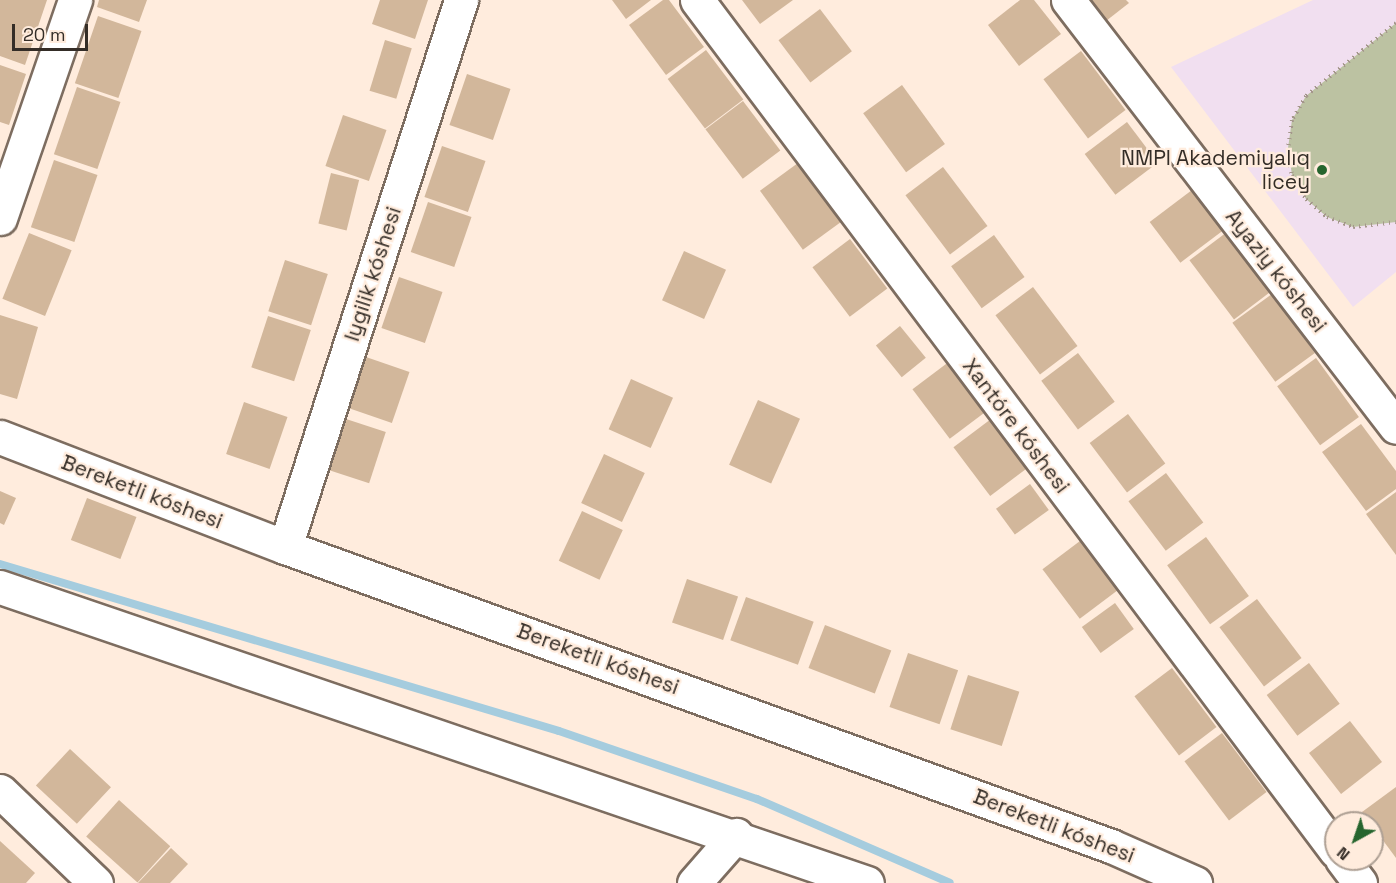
<!DOCTYPE html>
<html>
<head>
<meta charset="utf-8">
<style>
	body { margin:0 }
	#map { position:relative; width:1396px; height:883px; overflow:hidden; background:#ffecdd; font-family:"Space Grotesk",sans-serif }
	div>[style] { position:absolute }
	[style*='--x'] { left:calc(var(--x)*1px); top:calc(var(--y)*1px); width:calc(var(--w)*1px); rotate:calc(var(--a)*1deg) }
	.education>* { inset:0; background:#f1dff0 }
	.green>* { inset:0; background:#bcc2a2 }
	.stream>* { height:8px; margin:-4px; padding:0 4px; transform-origin:4px; border-radius:4px; background:#a5ccde }
	.building>* { inset:0; background:#d2b79b; transform-origin:0 0 }
	.path>* { height:4px; margin-top:-2px; transform-origin:0; background:repeating-linear-gradient(90deg,#a4968b 0 1.5px,transparent 0 6px) }
	.roads { filter:drop-shadow(2px 0 #7d6d60) drop-shadow(-2px 0 #7d6d60) drop-shadow(0 2px #7d6d60) drop-shadow(0 -2px #7d6d60) }
	.minor>* { height:33px; margin:-16.5px; padding:0 16.5px; transform-origin:16.5px; border-radius:16.5px; background:#fff }
	.dots>* { width:16px; height:16px; translate:-50% -50%; box-sizing:border-box; border:3px solid #ffecdd; border-radius:50% }
	span { translate:-50% -50%; white-space:nowrap; text-align:center; line-height:1.15; -webkit-text-stroke:4.5px #ffecdd; paint-order:stroke }
	.poi-label { font-size:21px; color:#342d27 }
	.right { translate:-100% -50%; text-align:right }
	.street-label { font-size:21px; color:#342d27 }
	.north { position:absolute; left:1324px; top:811px; width:60px; height:60px; box-sizing:border-box; background:#ffecdd; border:2px solid #aea094; border-radius:50%; rotate:220deg; font-size:16px; font-weight:700; line-height:24px; text-align:center; color:#342d27 }
	.north::after { content:''; display:block; margin:auto; width:21px; height:27px; background:#26652e; clip-path:polygon(50% 0,100% 100%,50% 72%,0 100%) }
	.scale { position:absolute; left:12px; top:24px; width:76px; height:27px; box-sizing:border-box; border:3px solid #342d27; border-top:0; padding-left:8px; font-size:18px; line-height:21px; white-space:nowrap; color:#342d27; -webkit-text-stroke:4px #ffecdd; paint-order:stroke }
</style>
</head>
<body>
<div id="map">
	<div class="education">
		<div style="clip-path:polygon(1313px 0,1396px 0,1396px 272px,1353px 307px,1171px 67px)"></div>
	</div>
	<div class="green">
		<div style="clip-path:polygon(1396px 23px,1396px 222px,1353px 227px,1327px 217px,1306px 199px,1292px 175px,1288px 148px,1292px 120px,1306px 96px)"></div>
	</div>
	<div class="stream">
		<div style="--x:0;--y:564;--w:583;--a:16.63"></div>
		<div style="--x:559;--y:731;--w:209;--a:19"></div>
		<div style="--x:757;--y:799;--w:210;--a:23.5"></div>
	</div>
	<div class="building">
		<div style="clip-path:polygon(0 0,47px 0,25px 65px,0 56px)"></div>
		<div style="clip-path:polygon(99px 0,147px 0,139px 22px,97px 7px)"></div>
		<div style="clip-path:polygon(380px 0,428px 0,415px 39px,372px 24px)"></div>
		<div style="clip-path:polygon(612px 0,651px 0,626px 19px)"></div>
		<div style="clip-path:polygon(663px 0,669px 0,704px 47px,666px 75px,629px 25px)"></div>
		<div style="clip-path:polygon(742px 0,793px 0,760px 24px)"></div>
		<div style="clip-path:polygon(1020px 0,1034px 0,1061px 34px,1019px 66px,988px 25px)"></div>
		<div style="clip-path:polygon(1089px 0,1126px 0,1129px 3px,1106px 21px)"></div>
		<div style="left:820px;top:9px;width:53px;height:52px;rotate:53deg"></div>
		<div style="left:98px;top:16px;width:46px;height:71px;rotate:19deg"></div>
		<div style="left:385px;top:40px;width:28px;height:53px;rotate:17deg"></div>
		<div style="left:706px;top:50px;width:62px;height:48px;rotate:53deg"></div>
		<div style="left:1081px;top:51px;width:74px;height:47px;rotate:53deg"></div>
		<div style="clip-path:polygon(0 65px,26px 74px,9px 125px,0 122px)"></div>
		<div style="left:467px;top:74px;width:46px;height:54px;rotate:19deg"></div>
		<div style="left:902px;top:85px;width:73px;height:48px;rotate:54deg"></div>
		<div style="left:77px;top:87px;width:46px;height:71px;rotate:19deg"></div>
		<div style="left:743px;top:101px;width:62px;height:47px;rotate:53deg"></div>
		<div style="left:343px;top:115px;width:46px;height:54px;rotate:19deg"></div>
		<div style="left:1127px;top:122px;width:51px;height:53px;rotate:53deg"></div>
		<div style="left:442px;top:146px;width:46px;height:54px;rotate:19deg"></div>
		<div style="left:54px;top:160px;width:46px;height:71px;rotate:19deg"></div>
		<div style="left:798px;top:163px;width:73px;height:47px;rotate:54deg"></div>
		<div style="left:943px;top:167px;width:74px;height:47px;rotate:53deg"></div>
		<div style="left:331px;top:173px;width:29px;height:52px;rotate:14deg"></div>
		<div style="left:1192px;top:190px;width:51px;height:53px;rotate:53deg"></div>
		<div style="left:428px;top:202px;width:46px;height:53px;rotate:19deg"></div>
		<div style="left:1227px;top:232px;width:74px;height:47px;rotate:53deg"></div>
		<div style="left:29px;top:233px;width:46px;height:71px;rotate:22deg"></div>
		<div style="left:994px;top:235px;width:52px;height:53px;rotate:54deg"></div>
		<div style="left:850px;top:239px;width:62px;height:47px;rotate:53deg"></div>
		<div style="left:684px;top:251px;width:46px;height:54px;rotate:24deg"></div>
		<div style="left:285px;top:260px;width:45px;height:54px;rotate:18deg"></div>
		<div style="left:399px;top:277px;width:46px;height:54px;rotate:19deg"></div>
		<div style="left:1033px;top:287px;width:74px;height:47px;rotate:53deg"></div>
		<div style="left:1272px;top:294px;width:73px;height:49px;rotate:54deg"></div>
		<div style="clip-path:polygon(0 315px,38px 327px,17px 399px,0 394px)"></div>
		<div style="left:268px;top:316px;width:45px;height:54px;rotate:18deg"></div>
		<div style="left:900px;top:326px;width:41px;height:31px;rotate:51deg"></div>
		<div style="left:1078px;top:353px;width:61px;height:46px;rotate:53deg"></div>
		<div style="left:366px;top:357px;width:46px;height:54px;rotate:19deg"></div>
		<div style="left:1316px;top:358px;width:73px;height:48px;rotate:54deg"></div>
		<div style="left:950px;top:361px;width:62px;height:47px;rotate:53deg"></div>
		<div style="left:631px;top:379px;width:46px;height:55px;rotate:24deg"></div>
		<div style="left:758px;top:400px;width:46px;height:71px;rotate:24deg"></div>
		<div style="left:244px;top:402px;width:46px;height:55px;rotate:19deg"></div>
		<div style="left:1128px;top:414px;width:62px;height:48px;rotate:53deg"></div>
		<div style="left:343px;top:418px;width:45px;height:54px;rotate:18deg"></div>
		<div style="left:991px;top:419px;width:61px;height:47px;rotate:53deg"></div>
		<div style="clip-path:polygon(1361px 424px,1396px 471px,1396px 489px,1366px 511px,1322px 452px)"></div>
		<div style="left:604px;top:454px;width:45px;height:54px;rotate:25deg"></div>
		<div style="left:1166px;top:473px;width:62px;height:47px;rotate:53deg"></div>
		<div style="left:1030px;top:484px;width:32px;height:42px;rotate:54deg"></div>
		<div style="clip-path:polygon(0 491px,16px 498px,4px 525px,0 523px)"></div>
		<div style="clip-path:polygon(1396px 492px,1396px 555px,1366px 514px)"></div>
		<div style="left:87px;top:498px;width:53px;height:45px;rotate:21deg"></div>
		<div style="left:582px;top:511px;width:45px;height:55px;rotate:25deg"></div>
		<div style="left:1206px;top:537px;width:73px;height:48px;rotate:54deg"></div>
		<div style="left:1080px;top:541px;width:62px;height:47px;rotate:53deg"></div>
		<div style="left:687px;top:579px;width:54px;height:46px;rotate:19deg"></div>
		<div style="left:746px;top:597px;width:72px;height:46px;rotate:20deg"></div>
		<div style="left:1257px;top:599px;width:74px;height:47px;rotate:53deg"></div>
		<div style="left:1115px;top:603px;width:32px;height:41px;rotate:54deg"></div>
		<div style="left:825px;top:625px;width:71px;height:46px;rotate:21deg"></div>
		<div style="left:908px;top:653px;width:53px;height:57px;rotate:19deg"></div>
		<div style="left:1309px;top:663px;width:51px;height:53px;rotate:53deg"></div>
		<div style="left:1172px;top:668px;width:74px;height:47px;rotate:53deg"></div>
		<div style="left:968px;top:675px;width:54px;height:57px;rotate:18deg"></div>
		<div style="left:1350px;top:721px;width:52px;height:52px;rotate:52deg"></div>
		<div style="left:1222px;top:733px;width:74px;height:47px;rotate:53deg"></div>
		<div style="left:70px;top:749px;width:56px;height:50px;rotate:43deg"></div>
		<div style="clip-path:polygon(1396px 787px,1396px 858px,1362px 812px)"></div>
		<div style="left:119px;top:800px;width:69px;height:49px;rotate:42deg"></div>
		<div style="clip-path:polygon(0 841px,35px 873px,26px 883px,0 883px)"></div>
		<div style="clip-path:polygon(171px 848px,188px 864px,170px 883px,138px 883px)"></div>
	</div>
	<div class="path">
		<div style="--x:1396;--y:23;--w:116;--a:141"></div>
		<div style="--x:1306;--y:96;--w:28;--a:120"></div>
		<div style="--x:1292;--y:120;--w:28;--a:98"></div>
		<div style="--x:1288;--y:148;--w:27;--a:82"></div>
		<div style="--x:1292;--y:175;--w:28;--a:60"></div>
		<div style="--x:1306;--y:199;--w:28;--a:41"></div>
		<div style="--x:1327;--y:217;--w:28;--a:21"></div>
		<div style="--x:1353;--y:227;--w:43;--a:-6.6"></div>
	</div>
	<div class="roads">
		<div class="minor">
			<div style="--x:697;--y:0;--w:1064;--a:53.1"></div>
			<div style="--x:1068;--y:0;--w:538;--a:52.47"></div>
			<div style="--x:0;--y:218;--w:231;--a:-71"></div>
			<div style="--x:0;--y:437;--w:305;--a:21.1"></div>
			<div style="--x:285;--y:547;--w:878;--a:19.9"></div>
			<div style="--x:1111;--y:846;--w:92;--a:23.8"></div>
			<div style="--x:285;--y:547;--w:575;--a:-72.16"></div>
			<div style="--x:0;--y:587;--w:916;--a:18.85"></div>
			<div style="--x:0;--y:791;--w:133;--a:43.8"></div>
			<div style="--x:1342;--y:859;--w:30;--a:53"></div>
			<div style="--x:694;--y:883;--w:64;--a:-48.8"></div>
		</div>
	</div>
	<div class="dots">
		<div style="left:1322px;top:170px;background:#26652e"></div>
	</div>
	<div class="poi-label">
		<span class="right" style="left:1310px;top:170px">NMPI Akademiyalıq<br>licey</span>
	</div>
	<div class="street-label">
		<span style="left:1276px;top:271px;rotate:52deg">Ayaziy kóshesi</span>
		<span style="left:373px;top:274px;rotate:-72deg">Iygilik kóshesi</span>
		<span style="left:1016px;top:426px;rotate:53deg">Xantóre kóshesi</span>
		<span style="left:142px;top:492px;rotate:21deg">Bereketli kóshesi</span>
		<span style="left:598px;top:659px;rotate:20deg">Bereketli kóshesi</span>
		<span style="left:1054px;top:826px;rotate:21deg">Bereketli kóshesi</span>
	</div>
	<div class="north">N</div>
	<div class="scale">20 m</div>
</div>
</body>
</html>
